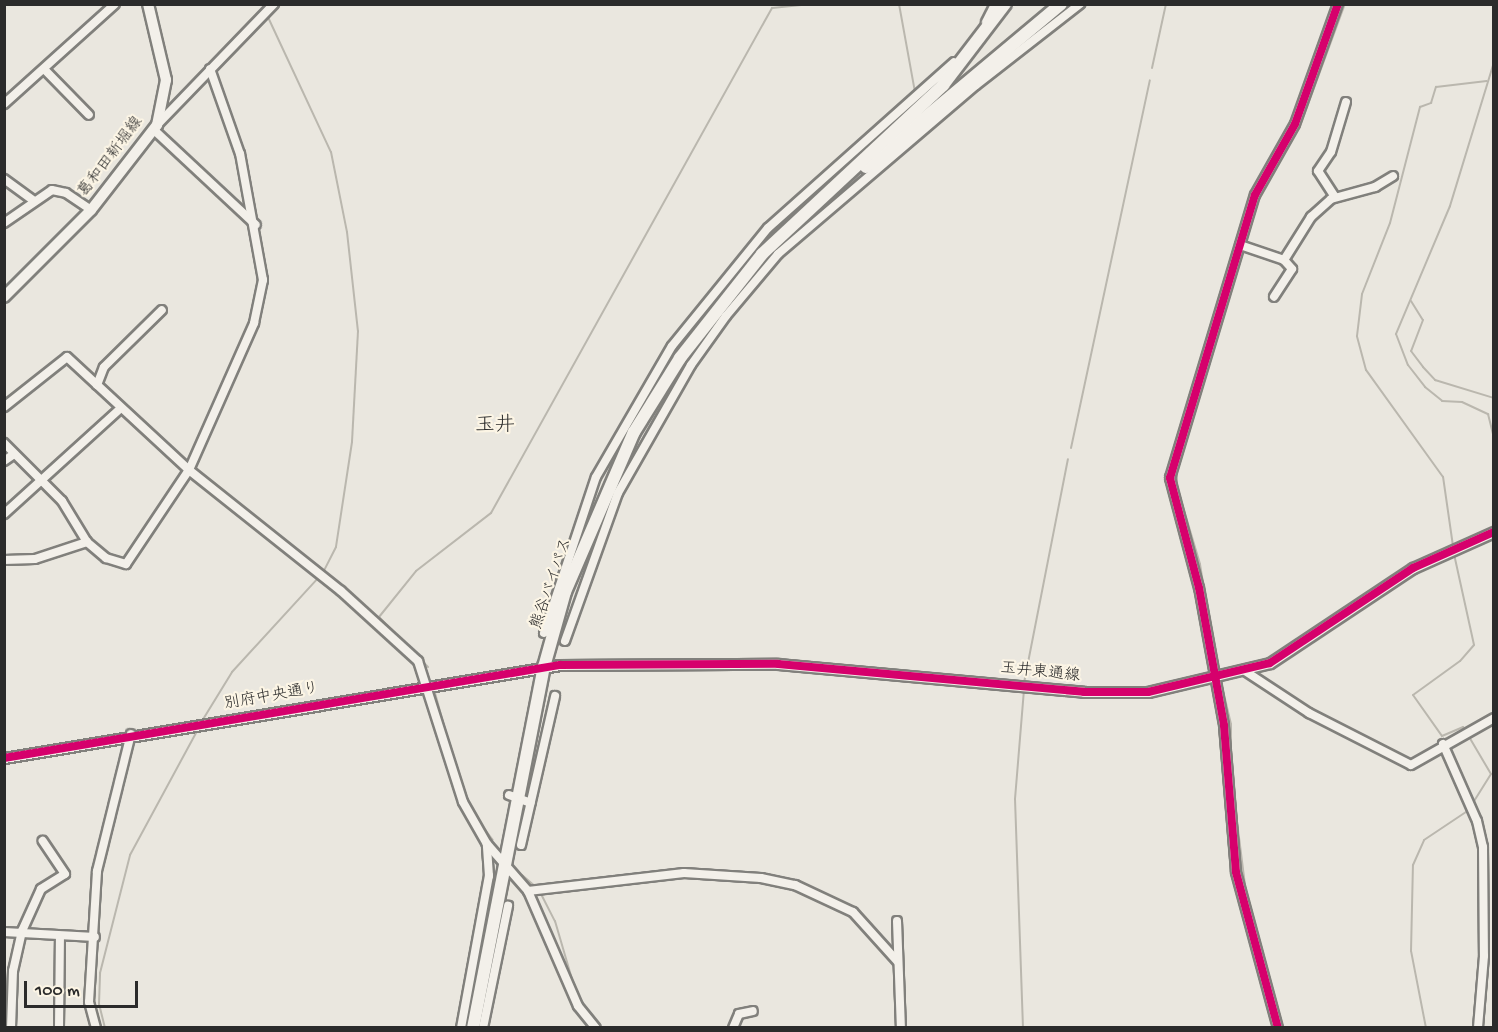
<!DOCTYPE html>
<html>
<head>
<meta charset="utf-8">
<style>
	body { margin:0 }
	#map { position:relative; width:1498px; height:1032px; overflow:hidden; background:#eae7df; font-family:"Gochi Hand","Klee One",sans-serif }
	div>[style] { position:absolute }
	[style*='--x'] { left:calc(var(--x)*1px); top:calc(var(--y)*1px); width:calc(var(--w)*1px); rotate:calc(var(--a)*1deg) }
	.stream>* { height:2px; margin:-1px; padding:0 1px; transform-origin:1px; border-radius:1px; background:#bab7ae }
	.roads { filter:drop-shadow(2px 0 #81807c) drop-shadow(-2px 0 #81807c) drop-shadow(0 2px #81807c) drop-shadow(0 -2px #81807c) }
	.minor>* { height:8px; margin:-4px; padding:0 4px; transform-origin:4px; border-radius:4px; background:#f3f0ea }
	.tertiary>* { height:9px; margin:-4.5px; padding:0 4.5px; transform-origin:4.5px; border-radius:4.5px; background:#f3f0ea }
	.secondary>* { height:10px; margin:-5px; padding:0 5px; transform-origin:5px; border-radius:5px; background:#f3f0ea }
	.trunk>* { height:12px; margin:-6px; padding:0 6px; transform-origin:6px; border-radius:6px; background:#f3f0ea }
	.cycleway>* { height:8px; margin:-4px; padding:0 4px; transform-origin:4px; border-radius:4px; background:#d6006c }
	span { translate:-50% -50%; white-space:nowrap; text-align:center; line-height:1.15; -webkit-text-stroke:4.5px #fcf5e5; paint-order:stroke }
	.street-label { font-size:16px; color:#2b2b2b }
	.quarter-label { font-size:20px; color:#2b2b2b }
	.frame { position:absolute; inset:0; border:6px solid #2b2b2b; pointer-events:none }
	.scale { position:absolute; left:24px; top:981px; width:114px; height:27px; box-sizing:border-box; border:3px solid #2b2b2b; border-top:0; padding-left:8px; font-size:18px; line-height:21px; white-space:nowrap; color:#2b2b2b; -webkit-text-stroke:4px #fcf5e5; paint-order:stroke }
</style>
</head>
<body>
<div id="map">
	<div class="stream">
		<div style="--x:899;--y:4;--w:89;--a:79.7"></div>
		<div style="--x:267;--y:15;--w:151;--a:65"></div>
		<div style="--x:331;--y:152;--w:82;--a:78.7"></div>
		<div style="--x:347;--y:232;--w:100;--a:83.7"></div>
		<div style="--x:358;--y:331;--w:111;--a:93.1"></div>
		<div style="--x:352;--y:442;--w:106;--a:98.7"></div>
		<div style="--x:336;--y:547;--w:29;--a:117"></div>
		<div style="--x:1494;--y:62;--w:151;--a:107"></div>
		<div style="--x:1450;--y:206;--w:139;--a:112.9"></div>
		<div style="--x:1396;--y:334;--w:33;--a:69"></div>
		<div style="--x:1408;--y:365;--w:28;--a:52"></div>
		<div style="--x:1425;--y:387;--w:22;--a:39"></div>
		<div style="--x:1442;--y:401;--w:20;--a:3"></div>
		<div style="--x:1462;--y:402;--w:29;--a:25"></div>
		<div style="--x:1488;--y:414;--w:25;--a:76"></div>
		<div style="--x:1152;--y:68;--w:66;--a:-77.7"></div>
		<div style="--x:1281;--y:156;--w:36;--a:-58"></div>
		<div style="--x:1300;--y:126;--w:130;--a:-69.8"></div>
		<div style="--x:1411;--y:301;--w:22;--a:58"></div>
		<div style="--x:1423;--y:320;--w:33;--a:111"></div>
		<div style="--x:1411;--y:351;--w:20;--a:53"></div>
		<div style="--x:1423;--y:367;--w:18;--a:47"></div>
		<div style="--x:1435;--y:380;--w:62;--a:17"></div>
		<div style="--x:1071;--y:448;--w:376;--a:-77.9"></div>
		<div style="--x:1453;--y:546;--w:70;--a:-98.2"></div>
		<div style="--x:1443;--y:477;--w:132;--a:-125.7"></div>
		<div style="--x:1366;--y:370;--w:35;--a:-105"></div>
		<div style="--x:1357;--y:336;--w:42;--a:-83.2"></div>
		<div style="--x:1362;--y:294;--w:76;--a:-68.5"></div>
		<div style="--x:1390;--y:223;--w:120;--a:-75.5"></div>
		<div style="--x:1420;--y:107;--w:12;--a:-20"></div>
		<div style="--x:1431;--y:103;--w:17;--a:-73"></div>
		<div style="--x:1436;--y:87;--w:51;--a:-6.7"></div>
		<div style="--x:1454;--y:554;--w:93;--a:77.6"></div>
		<div style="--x:1474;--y:645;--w:21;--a:131"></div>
		<div style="--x:1460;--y:661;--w:58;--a:144.1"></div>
		<div style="--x:1413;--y:695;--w:50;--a:54.7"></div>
		<div style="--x:1442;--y:736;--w:23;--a:-23"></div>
		<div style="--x:1463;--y:727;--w:4;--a:63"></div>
		<div style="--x:1212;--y:640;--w:77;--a:-99"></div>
		<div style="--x:1200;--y:564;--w:80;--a:-106.6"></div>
		<div style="--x:1177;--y:487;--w:18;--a:-90"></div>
		<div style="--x:1177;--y:469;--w:230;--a:-73.3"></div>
		<div style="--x:428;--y:667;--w:70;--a:-134.4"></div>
		<div style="--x:379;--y:617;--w:59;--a:-51.2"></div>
		<div style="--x:416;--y:571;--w:95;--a:-37.7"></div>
		<div style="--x:491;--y:513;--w:578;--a:-60.91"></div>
		<div style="--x:772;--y:8;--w:39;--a:-6"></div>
		<div style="--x:1220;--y:678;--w:47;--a:76.6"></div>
		<div style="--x:1231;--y:724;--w:43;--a:90"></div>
		<div style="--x:1024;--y:683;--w:228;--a:-78.9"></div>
		<div style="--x:435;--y:693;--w:76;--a:74.7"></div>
		<div style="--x:202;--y:721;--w:57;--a:-58.5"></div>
		<div style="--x:232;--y:672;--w:129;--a:-47.5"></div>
		<div style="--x:1468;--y:735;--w:45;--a:59.5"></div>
		<div style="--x:1491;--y:774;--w:36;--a:122"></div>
		<div style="--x:459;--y:777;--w:31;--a:71"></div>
		<div style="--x:1233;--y:790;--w:112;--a:82.8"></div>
		<div style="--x:477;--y:819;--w:26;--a:53"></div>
		<div style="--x:522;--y:875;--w:20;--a:41"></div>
		<div style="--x:540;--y:892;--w:33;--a:63"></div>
		<div style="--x:555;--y:921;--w:75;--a:73.7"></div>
		<div style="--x:1257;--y:935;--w:97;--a:74.4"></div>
		<div style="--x:105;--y:1028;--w:25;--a:-104"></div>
		<div style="--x:99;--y:1004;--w:31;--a:-88"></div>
		<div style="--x:100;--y:973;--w:122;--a:-75.7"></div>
		<div style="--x:130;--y:855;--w:143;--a:-61.6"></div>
		<div style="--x:1023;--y:1028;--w:229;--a:-92"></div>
		<div style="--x:1015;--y:799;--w:110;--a:-85.3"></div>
		<div style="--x:1426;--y:1028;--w:78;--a:-101"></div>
		<div style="--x:1411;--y:951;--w:86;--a:-88.7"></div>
		<div style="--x:1413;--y:865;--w:27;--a:-66"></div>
		<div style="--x:1424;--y:840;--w:54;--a:-33.7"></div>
	</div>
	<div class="roads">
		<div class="minor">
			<div style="--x:986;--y:22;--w:20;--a:-63"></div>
			<div style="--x:44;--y:69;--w:64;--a:45.6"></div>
			<div style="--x:4;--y:104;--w:149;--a:-42"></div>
			<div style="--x:158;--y:124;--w:167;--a:-46"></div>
			<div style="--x:154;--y:130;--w:139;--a:43"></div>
			<div style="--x:4;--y:179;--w:36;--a:36"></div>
			<div style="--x:1335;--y:197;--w:31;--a:-123"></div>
			<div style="--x:1318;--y:171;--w:23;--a:-56"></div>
			<div style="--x:1331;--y:152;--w:52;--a:-73.3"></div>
			<div style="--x:4;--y:223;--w:58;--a:-34.5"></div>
			<div style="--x:52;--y:190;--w:14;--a:12"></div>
			<div style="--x:66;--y:193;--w:30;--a:34"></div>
			<div style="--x:1240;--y:245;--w:46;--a:18.8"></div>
			<div style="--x:1284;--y:260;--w:12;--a:48"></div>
			<div style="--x:1292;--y:269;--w:33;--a:123"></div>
			<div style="--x:1284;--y:260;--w:51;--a:-57.9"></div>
			<div style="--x:1311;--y:217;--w:27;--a:-42"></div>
			<div style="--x:1331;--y:199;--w:46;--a:-15.3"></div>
			<div style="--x:1375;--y:187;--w:21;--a:-31"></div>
			<div style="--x:97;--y:385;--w:19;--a:-69"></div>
			<div style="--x:104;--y:367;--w:81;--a:-44.5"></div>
			<div style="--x:4;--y:407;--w:80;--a:-38.4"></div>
			<div style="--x:67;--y:357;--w:166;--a:42.8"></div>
			<div style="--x:189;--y:470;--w:194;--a:38.5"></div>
			<div style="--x:341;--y:591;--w:104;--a:42.3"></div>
			<div style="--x:418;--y:661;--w:148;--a:72.3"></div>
			<div style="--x:463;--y:802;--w:48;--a:60.3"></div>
			<div style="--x:487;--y:844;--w:62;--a:48.9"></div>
			<div style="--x:528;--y:891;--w:125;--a:66.5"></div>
			<div style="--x:578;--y:1006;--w:28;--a:51"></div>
			<div style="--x:4;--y:443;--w:82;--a:45"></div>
			<div style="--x:62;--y:501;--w:48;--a:58.6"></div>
			<div style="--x:87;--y:542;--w:25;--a:40"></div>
			<div style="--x:106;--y:558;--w:21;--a:17"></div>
			<div style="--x:126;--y:564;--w:113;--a:-56.2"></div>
			<div style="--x:189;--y:470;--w:161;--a:-66.1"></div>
			<div style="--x:254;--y:323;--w:44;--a:-78.2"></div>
			<div style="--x:263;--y:280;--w:128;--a:-100.3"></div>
			<div style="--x:240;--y:154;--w:90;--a:-109.4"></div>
			<div style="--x:4;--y:461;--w:12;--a:-35"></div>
			<div style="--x:4;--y:514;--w:158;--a:-42.2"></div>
			<div style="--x:4;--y:560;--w:31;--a:-2"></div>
			<div style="--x:35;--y:559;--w:55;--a:-18.1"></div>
			<div style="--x:544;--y:633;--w:164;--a:-71.6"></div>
			<div style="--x:596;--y:477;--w:151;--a:-59.9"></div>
			<div style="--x:672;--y:346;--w:152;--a:-50.9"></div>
			<div style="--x:768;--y:228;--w:249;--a:-41.7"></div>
			<div style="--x:565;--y:641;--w:157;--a:-70.3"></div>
			<div style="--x:618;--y:493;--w:147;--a:-60.3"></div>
			<div style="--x:691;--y:365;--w:60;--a:-54.5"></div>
			<div style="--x:726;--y:316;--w:81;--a:-50"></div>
			<div style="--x:778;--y:254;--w:260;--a:-40.5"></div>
			<div style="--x:976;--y:85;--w:132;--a:-37.9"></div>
			<div style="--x:1245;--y:671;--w:77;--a:33.3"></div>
			<div style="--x:1309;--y:713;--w:114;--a:27"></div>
			<div style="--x:1411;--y:765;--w:95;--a:-29.5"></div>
			<div style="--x:1443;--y:744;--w:84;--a:66.2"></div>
			<div style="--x:1477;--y:821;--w:27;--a:77"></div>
			<div style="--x:1483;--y:847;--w:109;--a:89.5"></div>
			<div style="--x:1484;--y:956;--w:72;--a:94.8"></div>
			<div style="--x:509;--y:795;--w:23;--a:20"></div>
			<div style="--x:521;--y:845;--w:153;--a:-77.1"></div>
			<div style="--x:528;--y:891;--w:157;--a:-6.6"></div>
			<div style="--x:684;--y:873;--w:77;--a:3.7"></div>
			<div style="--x:761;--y:878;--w:35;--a:12"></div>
			<div style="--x:795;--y:885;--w:64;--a:25"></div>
			<div style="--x:853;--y:912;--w:67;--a:48"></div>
			<div style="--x:897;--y:921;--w:107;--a:87.9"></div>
			<div style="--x:4;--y:932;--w:91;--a:3.1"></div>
			<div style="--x:11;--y:1028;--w:57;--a:-88"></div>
			<div style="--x:13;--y:971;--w:41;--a:-77.3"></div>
			<div style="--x:22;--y:931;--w:46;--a:-65.7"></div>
			<div style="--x:41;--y:889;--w:28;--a:-32"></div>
			<div style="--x:65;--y:874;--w:40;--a:-124"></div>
			<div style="--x:59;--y:1028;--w:92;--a:-89.4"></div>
			<div style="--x:96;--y:1028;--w:27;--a:-105"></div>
			<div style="--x:89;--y:1002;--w:131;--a:-86.5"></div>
			<div style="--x:97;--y:871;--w:141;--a:-76.1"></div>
			<div style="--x:461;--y:1028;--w:155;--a:-79.6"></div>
			<div style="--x:489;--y:876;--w:32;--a:-94"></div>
			<div style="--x:483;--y:1028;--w:125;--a:-78.4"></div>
			<div style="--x:733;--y:1028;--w:15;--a:-67"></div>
			<div style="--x:739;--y:1014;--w:14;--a:-12"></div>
			<div style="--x:1278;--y:1028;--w:162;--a:-105.1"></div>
			<div style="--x:1236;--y:872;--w:147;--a:-94.7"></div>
			<div style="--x:1224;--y:725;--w:139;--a:-100.3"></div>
			<div style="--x:1199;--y:588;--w:114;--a:-104.8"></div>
			<div style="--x:1170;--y:478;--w:295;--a:-73.3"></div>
			<div style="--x:1255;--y:195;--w:81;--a:-60.6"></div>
			<div style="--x:1295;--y:124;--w:127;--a:-70.3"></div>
		</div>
		<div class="tertiary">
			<div style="--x:4;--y:758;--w:564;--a:-9.5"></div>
			<div style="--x:560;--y:665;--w:218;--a:-0.3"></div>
			<div style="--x:778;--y:664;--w:307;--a:5.2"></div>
			<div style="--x:1084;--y:692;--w:64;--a:0"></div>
			<div style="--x:1148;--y:692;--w:125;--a:-13.4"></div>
			<div style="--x:1270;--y:663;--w:172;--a:-33.6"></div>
			<div style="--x:1413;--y:568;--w:89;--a:-24"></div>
		</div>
		<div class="secondary">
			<div style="--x:4;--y:297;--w:123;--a:-45"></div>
			<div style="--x:91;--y:210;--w:108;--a:-52.2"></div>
			<div style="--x:157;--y:125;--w:46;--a:-78.7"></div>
			<div style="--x:166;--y:80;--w:78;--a:-103.3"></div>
		</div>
		<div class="trunk">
			<div style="--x:866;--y:167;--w:254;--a:-39.9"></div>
			<div style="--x:473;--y:1028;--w:368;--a:-78.9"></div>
			<div style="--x:544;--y:667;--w:78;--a:-74.4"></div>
			<div style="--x:565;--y:592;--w:174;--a:-66.7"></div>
			<div style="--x:634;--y:432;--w:87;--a:-58.1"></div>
			<div style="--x:680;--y:358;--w:132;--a:-51.7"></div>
			<div style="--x:762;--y:254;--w:248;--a:-43"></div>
			<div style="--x:943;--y:85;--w:102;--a:-52.6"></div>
		</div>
	</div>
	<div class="cycleway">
		<div style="--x:4;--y:758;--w:564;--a:-9.5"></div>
		<div style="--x:560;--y:665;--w:218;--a:-0.3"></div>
		<div style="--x:778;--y:664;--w:307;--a:5.2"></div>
		<div style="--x:1084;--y:692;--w:64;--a:0"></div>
		<div style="--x:1148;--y:692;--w:125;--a:-13.4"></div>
		<div style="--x:1270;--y:663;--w:172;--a:-33.6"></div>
		<div style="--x:1413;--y:568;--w:89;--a:-24"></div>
		<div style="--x:1278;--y:1028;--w:162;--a:-105.1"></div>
		<div style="--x:1236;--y:872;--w:147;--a:-94.7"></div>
		<div style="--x:1224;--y:725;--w:139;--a:-100.3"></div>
		<div style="--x:1199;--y:588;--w:114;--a:-104.8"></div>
		<div style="--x:1170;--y:478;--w:295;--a:-73.3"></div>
		<div style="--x:1255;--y:195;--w:81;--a:-60.6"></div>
		<div style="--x:1295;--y:124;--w:127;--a:-70.3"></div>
	</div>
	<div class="street-label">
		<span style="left:112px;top:158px;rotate:-53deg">葛和田新堀線</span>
		<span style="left:553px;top:584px;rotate:-71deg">熊谷バイパス</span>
		<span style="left:1040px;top:674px;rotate:6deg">玉井東通線</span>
		<span style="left:272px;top:698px;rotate:-10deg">別府中央通り</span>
	</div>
	<div class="quarter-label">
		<span style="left:495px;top:426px">玉井</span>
	</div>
	<div class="frame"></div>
	<div class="scale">100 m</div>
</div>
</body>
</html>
